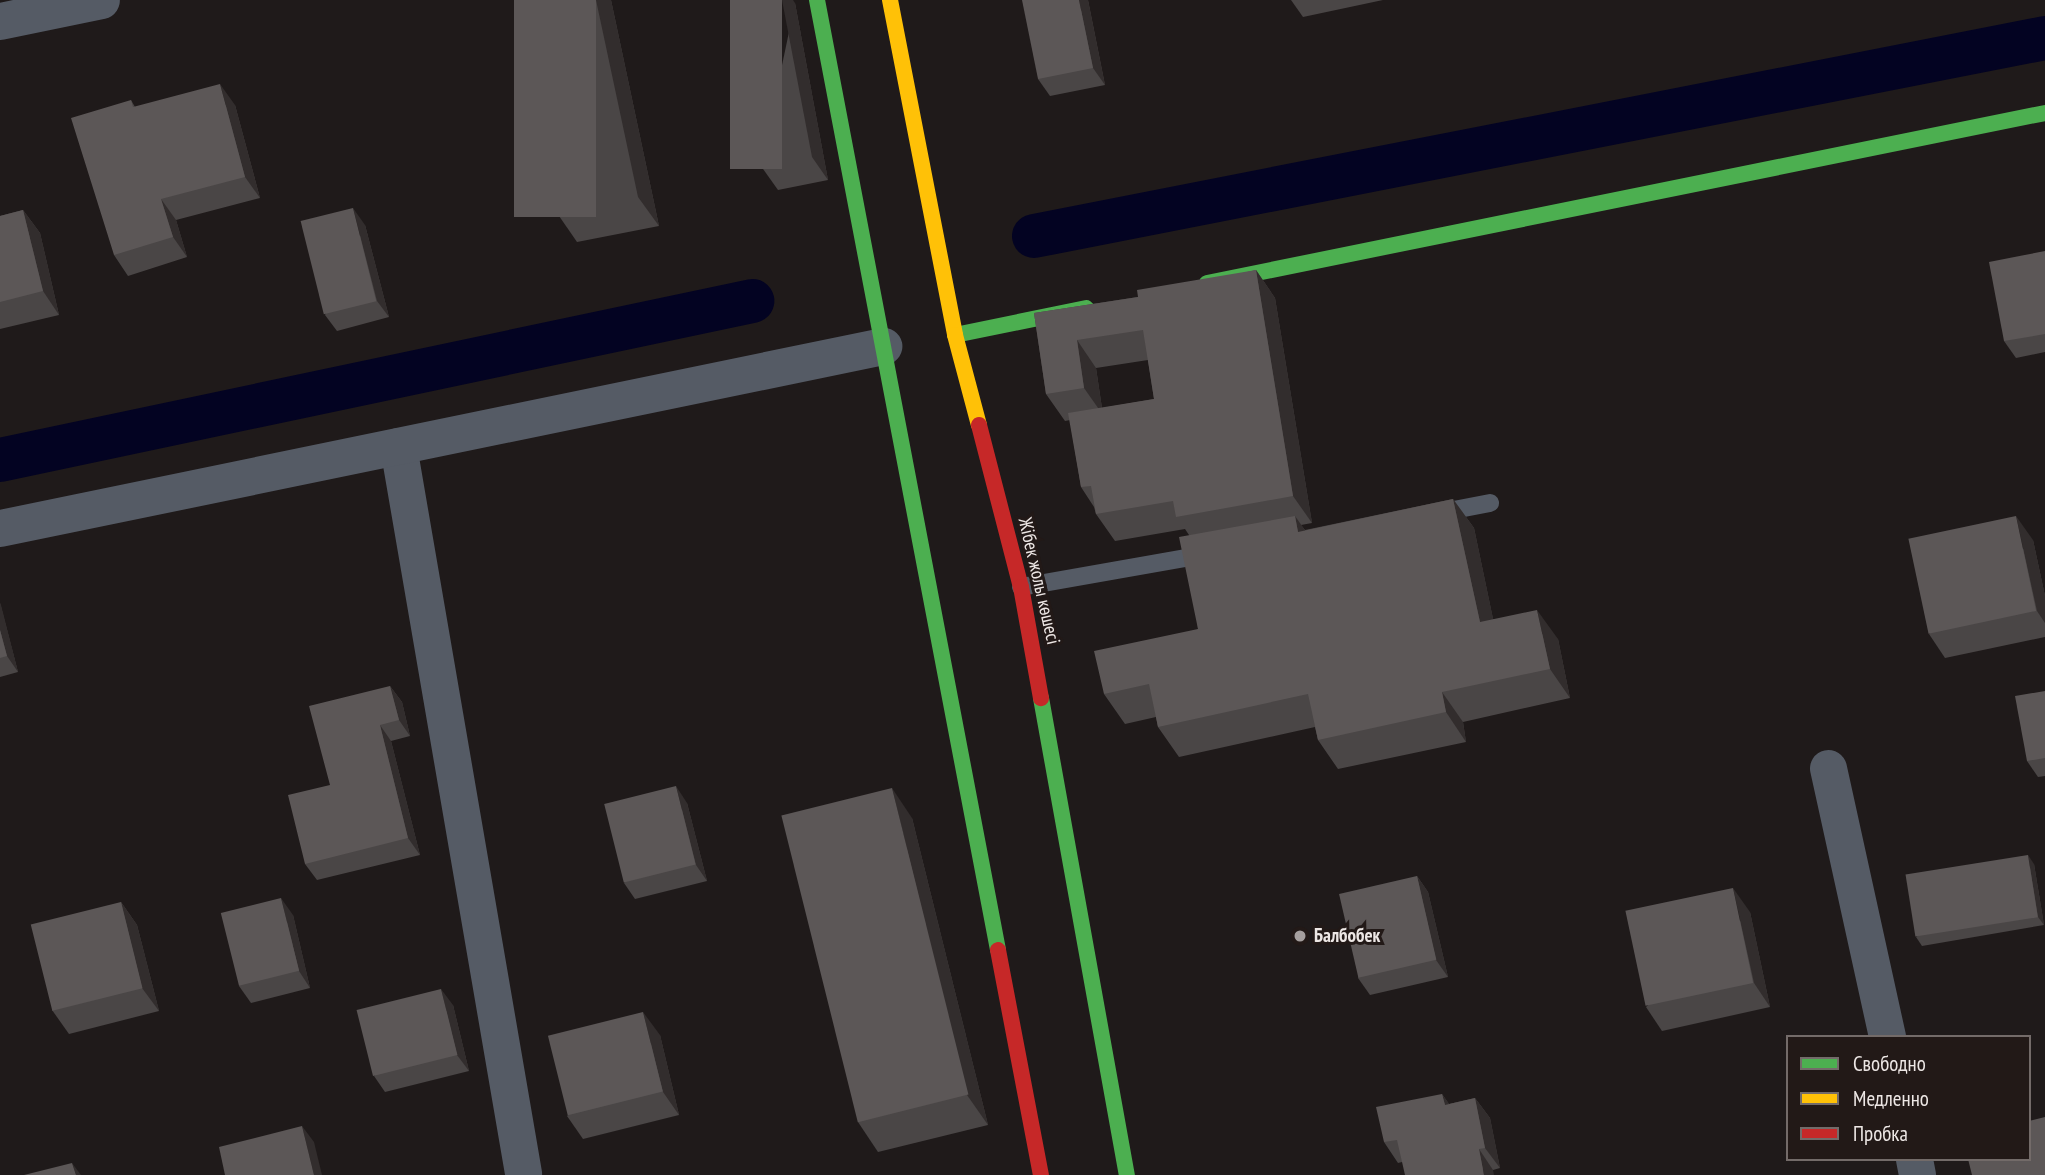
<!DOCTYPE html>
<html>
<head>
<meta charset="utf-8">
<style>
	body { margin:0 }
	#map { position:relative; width:2045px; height:1175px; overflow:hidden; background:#1f1a1a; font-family:"PT Sans Narrow",sans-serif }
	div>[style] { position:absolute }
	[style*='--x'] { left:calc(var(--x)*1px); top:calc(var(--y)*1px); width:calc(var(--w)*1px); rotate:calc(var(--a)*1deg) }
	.canal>* { height:44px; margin:-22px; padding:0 22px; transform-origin:22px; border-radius:22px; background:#030322 }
	.lane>* { height:18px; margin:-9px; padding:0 9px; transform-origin:9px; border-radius:9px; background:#555b65 }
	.street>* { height:37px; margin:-18.5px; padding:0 18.5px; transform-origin:18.5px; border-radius:18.5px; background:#555b65 }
	.fast>* { height:16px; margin:-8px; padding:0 8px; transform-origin:8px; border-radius:8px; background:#4caf50 }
	.slow>* { height:16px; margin:-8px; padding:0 8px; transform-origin:8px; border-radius:8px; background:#ffc107 }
	.jam>* { height:16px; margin:-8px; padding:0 8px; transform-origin:8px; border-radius:8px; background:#c62828 }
	.wall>* { inset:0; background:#4a4646 }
	.shaded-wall>* { inset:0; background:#322d2d }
	.building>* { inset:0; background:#5c5757; transform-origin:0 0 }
	.dots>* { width:19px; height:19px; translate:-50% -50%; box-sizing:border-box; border:4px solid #221917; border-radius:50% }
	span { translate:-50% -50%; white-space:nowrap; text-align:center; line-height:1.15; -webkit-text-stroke:6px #221917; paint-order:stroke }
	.street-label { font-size:19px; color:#ede7e5 }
	.poi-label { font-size:19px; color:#ede7e5; font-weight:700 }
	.left { translate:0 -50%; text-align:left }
	.legend { position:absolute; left:1786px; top:1035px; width:245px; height:126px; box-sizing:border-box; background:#221917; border:2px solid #736b69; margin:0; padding:9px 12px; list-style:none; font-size:21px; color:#ede7e5 }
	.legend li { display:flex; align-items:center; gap:14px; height:35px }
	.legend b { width:35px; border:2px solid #736b69 }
</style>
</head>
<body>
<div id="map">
	<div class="canal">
		<div style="--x:1034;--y:236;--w:1030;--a:-11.08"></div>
		<div style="--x:0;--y:460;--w:769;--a:-11.94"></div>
	</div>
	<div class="lane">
		<div style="--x:1438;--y:513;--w:53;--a:-10.9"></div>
		<div style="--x:1021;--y:587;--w:190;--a:-10"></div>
	</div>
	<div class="street">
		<div style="--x:0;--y:21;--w:103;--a:-11.7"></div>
		<div style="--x:398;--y:446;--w:738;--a:80.24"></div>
		<div style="--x:0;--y:528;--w:902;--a:-11.65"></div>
		<div style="--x:1828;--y:768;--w:275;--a:77.6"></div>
		<div style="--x:1914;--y:1159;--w:16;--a:79"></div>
	</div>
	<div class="fast">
		<div style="--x:817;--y:0;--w:967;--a:79.21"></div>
		<div style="--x:1207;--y:283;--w:855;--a:-11.47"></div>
		<div style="--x:955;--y:335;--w:134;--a:-11.6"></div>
		<div style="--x:1041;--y:698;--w:485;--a:79.8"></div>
	</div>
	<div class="slow">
		<div style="--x:890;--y:0;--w:341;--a:79"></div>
		<div style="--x:955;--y:335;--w:93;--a:75.1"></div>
	</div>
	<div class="jam">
		<div style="--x:979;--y:425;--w:167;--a:75.5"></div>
		<div style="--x:1021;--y:587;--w:113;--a:79.8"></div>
		<div style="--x:998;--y:950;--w:229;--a:79.2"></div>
	</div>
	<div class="wall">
		<div style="clip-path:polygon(514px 0,611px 0,659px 226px,577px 242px,557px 213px)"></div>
		<div style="clip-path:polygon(1088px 0,1105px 85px,1050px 96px,1038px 79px)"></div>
		<div style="clip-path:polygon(1291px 0,1383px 0,1303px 17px)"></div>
		<div style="clip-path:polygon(795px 3px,828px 180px,778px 190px,761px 166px)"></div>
		<div style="clip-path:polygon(131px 100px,135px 107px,235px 105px,260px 198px,176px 220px,187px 257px,128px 276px,114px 255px)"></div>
		<div style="clip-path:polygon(23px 210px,40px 233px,59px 315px,0 329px,0 216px)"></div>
		<div style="clip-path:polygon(365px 225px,389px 317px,337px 331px,325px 315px)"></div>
		<div style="clip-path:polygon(2045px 251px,2045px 352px,2016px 358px,2004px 341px)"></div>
		<div style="clip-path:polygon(evenodd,1256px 270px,1275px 298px,1312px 523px,1301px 525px,1305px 530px,1453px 499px,1474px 528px,1493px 619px,1558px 639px,1570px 698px,1463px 722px,1466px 742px,1338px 769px,1318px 740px,1315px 727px,1179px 757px,1158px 727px,1156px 717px,1125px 724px,1104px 694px,1198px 629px,1189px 535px,1185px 529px,1115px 541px,1096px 514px,1094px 507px,1081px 487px,1070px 420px,1065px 421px,1046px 394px,1034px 313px,1138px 297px,1256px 270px,1148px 360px,1154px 399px,1102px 408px,1096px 368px,1148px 360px)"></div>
		<div style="clip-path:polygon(2033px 540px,2045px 596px,2045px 637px,1945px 658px,1929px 634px)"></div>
		<div style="clip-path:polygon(0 603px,18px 672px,0 677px)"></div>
		<div style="clip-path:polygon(390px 686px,402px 702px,410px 736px,391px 741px,420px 855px,317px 880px,305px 864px,330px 785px)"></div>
		<div style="clip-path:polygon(2045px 691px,2045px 776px,2038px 777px,2027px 761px)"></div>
		<div style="clip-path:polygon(687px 803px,707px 881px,635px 899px,624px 883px)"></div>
		<div style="clip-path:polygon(912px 818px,988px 1125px,878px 1152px,858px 1122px)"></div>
		<div style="clip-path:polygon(2034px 864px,2044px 925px,1922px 946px,1916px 937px)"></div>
		<div style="clip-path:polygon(1417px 876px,1428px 892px,1448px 977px,1370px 995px,1358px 978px)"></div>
		<div style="clip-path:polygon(121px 902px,137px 925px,159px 1011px,69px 1034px,52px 1010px)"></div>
		<div style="clip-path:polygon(1750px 912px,1770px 1007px,1662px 1031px,1646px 1007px)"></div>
		<div style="clip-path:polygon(293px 915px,310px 988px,251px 1003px,239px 986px)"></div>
		<div style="clip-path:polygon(453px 1005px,469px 1071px,385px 1092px,374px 1076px)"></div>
		<div style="clip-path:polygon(660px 1035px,679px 1115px,583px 1139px,567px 1116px)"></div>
		<div style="clip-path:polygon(1442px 1094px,1449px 1104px,1475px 1098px,1490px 1118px,1500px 1168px,1493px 1170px,1402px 1162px,1398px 1163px,1384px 1142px)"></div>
	</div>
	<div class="shaded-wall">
		<div style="clip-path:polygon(596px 0,611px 0,659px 226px,638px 197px)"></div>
		<div style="clip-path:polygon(782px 0,793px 0,795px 3px,828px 180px,812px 157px)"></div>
		<div style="clip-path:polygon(1079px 0,1088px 0,1105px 85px,1093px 68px)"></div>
		<div style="clip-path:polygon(220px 84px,235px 105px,260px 198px,245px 177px)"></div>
		<div style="clip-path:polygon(161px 199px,176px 220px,187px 257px,173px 237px)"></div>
		<div style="clip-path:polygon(353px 208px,365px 225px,389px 317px,377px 301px)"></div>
		<div style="clip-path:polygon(23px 210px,40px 233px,59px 315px,43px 291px)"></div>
		<div style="clip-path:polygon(1256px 270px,1275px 298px,1312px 523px,1293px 496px)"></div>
		<div style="clip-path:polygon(1077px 340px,1096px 368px,1103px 415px,1084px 388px)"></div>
		<div style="clip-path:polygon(1453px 499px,1474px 528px,1500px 652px,1480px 622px)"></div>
		<div style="clip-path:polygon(1295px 516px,1316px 546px,1298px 532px)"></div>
		<div style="clip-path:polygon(2016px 516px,2033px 540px,2045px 596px,2045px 623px,2037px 611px)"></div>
		<div style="clip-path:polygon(0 603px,1px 605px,18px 672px,7px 656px,0 630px)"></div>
		<div style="clip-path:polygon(1537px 610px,1558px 639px,1570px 698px,1550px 669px)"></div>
		<div style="clip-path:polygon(390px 686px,402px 702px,410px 736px,399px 720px)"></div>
		<div style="clip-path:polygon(1442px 692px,1463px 722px,1466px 742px,1446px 712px)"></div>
		<div style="clip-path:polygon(380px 725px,391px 741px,420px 855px,408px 838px)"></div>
		<div style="clip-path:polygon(676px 786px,687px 803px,707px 881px,696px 865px)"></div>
		<div style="clip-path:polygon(892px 788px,912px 818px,988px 1125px,967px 1095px)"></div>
		<div style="clip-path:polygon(2028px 855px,2034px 864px,2044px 925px,2038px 917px)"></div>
		<div style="clip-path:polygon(1417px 876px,1428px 892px,1448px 977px,1436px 960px)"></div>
		<div style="clip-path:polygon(1733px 888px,1750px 912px,1770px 1007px,1754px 983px)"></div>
		<div style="clip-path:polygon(281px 898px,293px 915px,310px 988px,299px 971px)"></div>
		<div style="clip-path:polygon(121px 902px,137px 925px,159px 1011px,142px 988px)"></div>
		<div style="clip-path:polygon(441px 989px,453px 1005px,469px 1071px,457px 1055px)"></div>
		<div style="clip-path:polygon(643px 1012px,660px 1035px,679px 1115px,663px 1092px)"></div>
		<div style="clip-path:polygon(1442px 1094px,1457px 1115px,1445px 1105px)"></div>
		<div style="clip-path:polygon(1475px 1098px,1490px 1118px,1500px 1168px,1485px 1148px)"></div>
		<div style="clip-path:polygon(302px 1126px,314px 1142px,322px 1175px,314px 1175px)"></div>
		<div style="clip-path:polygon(1479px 1149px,1493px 1170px,1494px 1175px,1484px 1175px)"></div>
		<div style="clip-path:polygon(72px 1163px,81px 1175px,76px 1175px)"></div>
	</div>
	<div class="building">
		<div style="left:514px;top:0;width:82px;height:217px"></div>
		<div style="left:730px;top:0;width:52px;height:169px"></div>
		<div style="clip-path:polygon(1022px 0,1079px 0,1093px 68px,1038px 79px)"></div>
		<div style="clip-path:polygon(220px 84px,245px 177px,161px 199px,173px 237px,114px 255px,71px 118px,131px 100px,133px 107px)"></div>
		<div style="left:353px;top:208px;width:96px;height:54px;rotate:76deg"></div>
		<div style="clip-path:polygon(23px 210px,43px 291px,0 302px,0 216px)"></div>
		<div style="clip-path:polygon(2045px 251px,2045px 334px,2004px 341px,1989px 262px)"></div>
		<div style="clip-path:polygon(1256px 270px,1293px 496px,1176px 517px,1173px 501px,1096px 514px,1091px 486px,1081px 487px,1068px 413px,1154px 399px,1143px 330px,1077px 340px,1084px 388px,1046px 394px,1034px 313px,1138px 297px,1137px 290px)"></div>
		<div style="clip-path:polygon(1453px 499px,1480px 622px,1537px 610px,1550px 669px,1442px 692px,1446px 712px,1318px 740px,1308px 694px,1158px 727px,1149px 684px,1104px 694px,1094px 651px,1198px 629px,1179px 537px,1295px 516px,1298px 532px)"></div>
		<div style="left:2016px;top:516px;width:97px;height:110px;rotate:78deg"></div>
		<div style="clip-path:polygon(0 630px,7px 656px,0 658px)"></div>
		<div style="clip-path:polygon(390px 686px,399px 720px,380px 725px,408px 838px,305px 864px,288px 795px,330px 785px,309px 706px)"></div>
		<div style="clip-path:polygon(2045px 691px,2045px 758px,2027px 761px,2015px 696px)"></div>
		<div style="left:676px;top:786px;width:81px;height:74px;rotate:76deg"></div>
		<div style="left:892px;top:788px;width:316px;height:114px;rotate:76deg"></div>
		<div style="left:2028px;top:855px;width:63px;height:124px;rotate:81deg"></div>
		<div style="left:1417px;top:876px;width:86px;height:80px;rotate:77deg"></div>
		<div style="left:1733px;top:888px;width:97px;height:110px;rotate:78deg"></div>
		<div style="left:281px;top:898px;width:75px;height:62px;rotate:76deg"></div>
		<div style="left:121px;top:902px;width:89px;height:93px;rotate:76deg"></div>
		<div style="left:441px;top:989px;width:68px;height:87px;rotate:76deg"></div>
		<div style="left:643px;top:1012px;width:82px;height:98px;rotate:76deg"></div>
		<div style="clip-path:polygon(1442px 1094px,1445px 1105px,1475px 1098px,1485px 1148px,1479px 1149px,1484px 1175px,1405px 1175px,1397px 1140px,1384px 1142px,1376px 1107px)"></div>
		<div style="clip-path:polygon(2045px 1117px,2045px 1175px,1972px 1175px,1968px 1159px,2029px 1159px,2029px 1121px)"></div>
		<div style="clip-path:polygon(302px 1126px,314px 1175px,225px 1175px,219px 1147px)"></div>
		<div style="clip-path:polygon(72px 1163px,76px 1175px,24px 1175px)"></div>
	</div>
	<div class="dots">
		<div style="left:1300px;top:936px;background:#a59f9e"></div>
	</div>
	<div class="street-label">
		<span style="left:1039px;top:581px;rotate:77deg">Жібек жолы көшесі</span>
	</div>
	<div class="poi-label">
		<span class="left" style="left:1314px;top:936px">Балбобек</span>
	</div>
	<ul class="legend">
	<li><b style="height:9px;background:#4caf50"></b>Свободно</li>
	<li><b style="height:9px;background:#ffc107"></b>Медленно</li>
	<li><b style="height:9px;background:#c62828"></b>Пробка</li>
	</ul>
</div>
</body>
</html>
